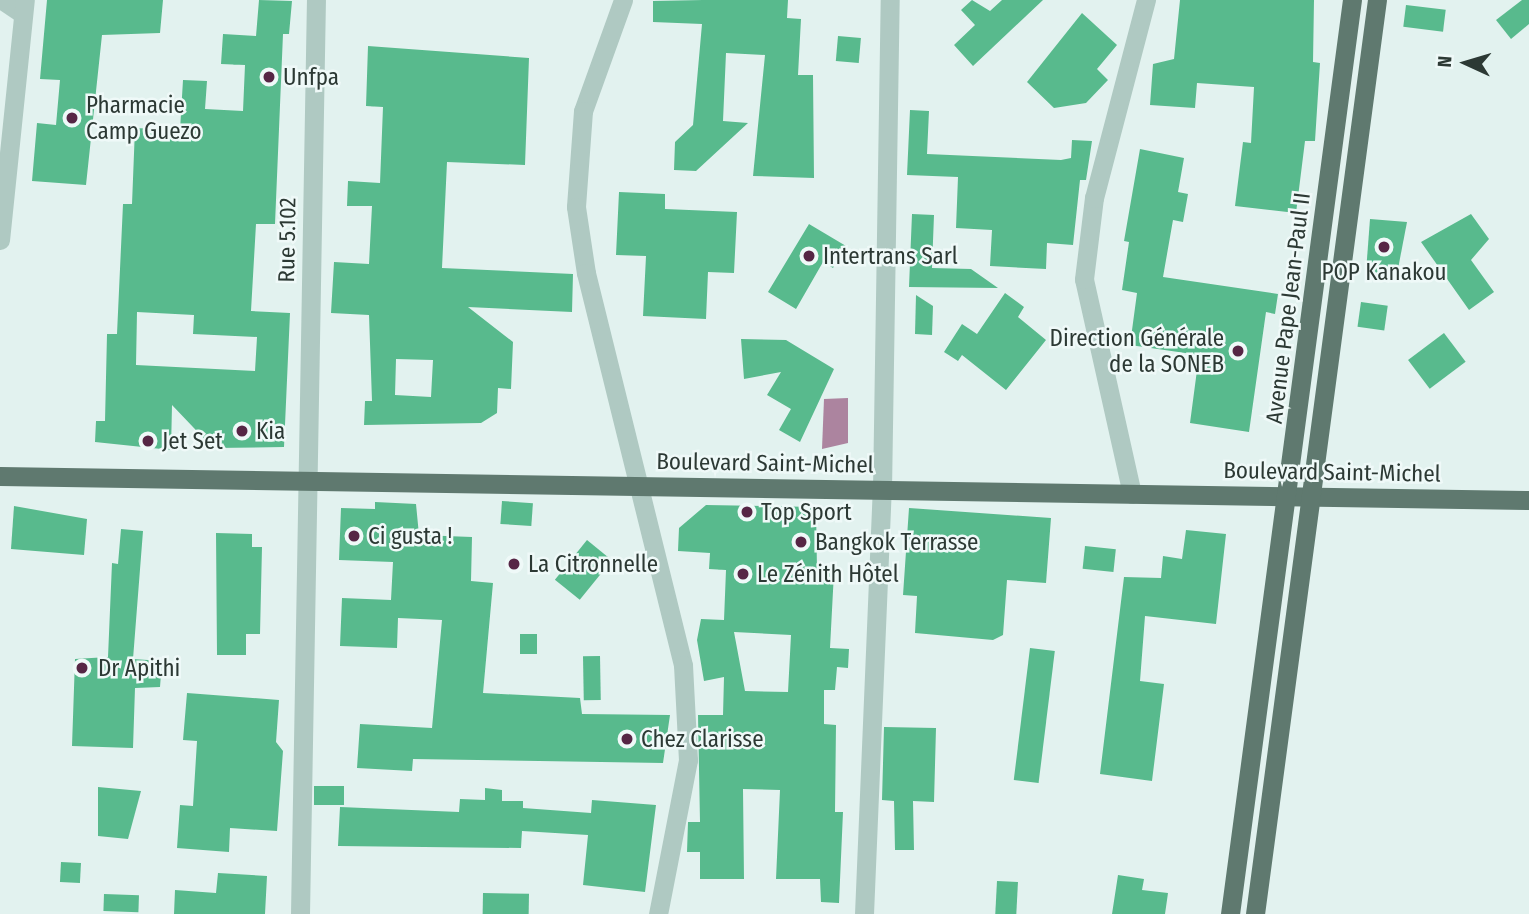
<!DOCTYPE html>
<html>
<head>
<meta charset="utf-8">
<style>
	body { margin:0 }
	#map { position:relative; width:1529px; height:914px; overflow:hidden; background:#e2f2ef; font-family:"Fira Sans Condensed",sans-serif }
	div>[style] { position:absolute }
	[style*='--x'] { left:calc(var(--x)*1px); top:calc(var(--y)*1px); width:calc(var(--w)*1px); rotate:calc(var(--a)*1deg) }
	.water>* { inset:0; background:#ac849f }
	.building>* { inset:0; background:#58ba8d; transform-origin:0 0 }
	.minor>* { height:19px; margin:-9.5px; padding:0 9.5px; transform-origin:9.5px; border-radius:9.5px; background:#afc9c2 }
	.tertiary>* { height:19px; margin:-9.5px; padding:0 9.5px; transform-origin:9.5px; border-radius:9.5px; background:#afc9c2 }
	.primary>* { height:19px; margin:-9.5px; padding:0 9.5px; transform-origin:9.5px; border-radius:9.5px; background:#5f796f }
	.dots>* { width:19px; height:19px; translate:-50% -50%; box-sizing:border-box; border:4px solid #eff9f8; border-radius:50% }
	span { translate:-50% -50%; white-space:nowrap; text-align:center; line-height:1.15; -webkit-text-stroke:5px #eff9f8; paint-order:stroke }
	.poi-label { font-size:23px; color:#2c3934 }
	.left { translate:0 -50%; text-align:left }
	.right { translate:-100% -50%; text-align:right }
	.street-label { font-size:23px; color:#2c3934 }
	.north { position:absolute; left:1431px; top:28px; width:70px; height:70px; -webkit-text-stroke:5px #eff9f8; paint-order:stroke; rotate:274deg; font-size:19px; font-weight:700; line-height:28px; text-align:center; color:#2c3934 }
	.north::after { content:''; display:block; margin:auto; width:24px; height:32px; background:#2c3934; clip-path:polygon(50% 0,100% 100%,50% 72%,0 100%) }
</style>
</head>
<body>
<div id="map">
	<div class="water">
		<div style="clip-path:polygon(848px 398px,848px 443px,822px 449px,824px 399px)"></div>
	</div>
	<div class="building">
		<div style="clip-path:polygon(47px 0,163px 0,160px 33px,102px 35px,86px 185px,32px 181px,37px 123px,56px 125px,60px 80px,40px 79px)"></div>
		<div style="clip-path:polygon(evenodd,259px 0,292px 1px,289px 34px,283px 34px,275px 224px,256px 224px,251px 311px,290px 313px,284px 447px,213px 448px,172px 405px,171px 450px,95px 442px,96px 421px,105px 421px,107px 334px,117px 334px,123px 204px,132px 204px,135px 128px,180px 130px,183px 80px,207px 81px,205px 109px,243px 111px,245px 65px,221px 64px,223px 34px,256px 36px,259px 0,137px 312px,194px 315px,193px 334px,257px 337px,255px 371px,136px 365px,137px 312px)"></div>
		<div style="clip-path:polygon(703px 0,788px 0,787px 18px,801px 19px,798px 75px,813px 75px,814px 178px,753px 176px,765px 55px,726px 53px,723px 121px,748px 123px,696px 171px,674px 170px,675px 142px,693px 125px,702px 24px,653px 22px,653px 1px)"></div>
		<div style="clip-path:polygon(972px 0,990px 11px,1002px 0,1043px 0,973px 66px,954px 45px,975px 25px,961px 10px)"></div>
		<div style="clip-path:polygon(1180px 0,1314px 0,1313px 62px,1320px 63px,1315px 141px,1305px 141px,1296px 213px,1235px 206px,1243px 142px,1251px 143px,1254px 87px,1197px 83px,1195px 108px,1150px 105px,1153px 64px,1174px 59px)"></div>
		<div style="clip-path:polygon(1522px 0,1529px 0,1529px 24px,1511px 39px,1496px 20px)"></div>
		<div style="left:1406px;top:5px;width:40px;height:22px;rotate:7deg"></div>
		<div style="clip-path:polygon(1082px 13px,1117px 45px,1097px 69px,1108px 80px,1086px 103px,1054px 108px,1027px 82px)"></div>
		<div style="left:838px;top:36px;width:23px;height:25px;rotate:5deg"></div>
		<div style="clip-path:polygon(evenodd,368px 46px,529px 58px,525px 165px,447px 162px,442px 268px,573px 274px,572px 312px,468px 307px,513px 342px,511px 389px,498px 388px,497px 413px,481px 423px,364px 425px,365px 401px,372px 401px,369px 315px,331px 313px,334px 262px,369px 264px,372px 206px,347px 206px,348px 181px,380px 183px,383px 107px,366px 106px,368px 46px,396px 359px,433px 360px,431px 397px,395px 395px,396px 359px)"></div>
		<div style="clip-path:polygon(910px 110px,929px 111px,927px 154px,1061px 160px,1071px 158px,1072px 140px,1092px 141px,1086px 180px,1080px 180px,1073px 245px,1047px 243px,1046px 269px,990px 266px,992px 230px,956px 228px,958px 177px,907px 175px)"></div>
		<div style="clip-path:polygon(1140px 149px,1184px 158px,1178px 192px,1188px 194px,1183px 222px,1173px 220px,1163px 277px,1278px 294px,1275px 314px,1266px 312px,1249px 432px,1190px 423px,1199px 355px,1130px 345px,1137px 293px,1122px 290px,1129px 242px,1124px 241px)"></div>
		<div style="clip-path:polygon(619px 192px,665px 194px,665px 209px,737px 212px,734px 273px,708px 272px,706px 319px,643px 316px,646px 256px,616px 255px)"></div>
		<div style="clip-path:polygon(912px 214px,934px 215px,932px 268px,971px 269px,998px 288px,909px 287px)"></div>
		<div style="clip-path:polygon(1471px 214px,1489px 239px,1471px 260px,1494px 292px,1469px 310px,1421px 242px)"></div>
		<div style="clip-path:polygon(1370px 219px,1407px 222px,1397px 274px,1366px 272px)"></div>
		<div style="clip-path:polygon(809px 224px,846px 246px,833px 268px,823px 262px,796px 309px,768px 292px)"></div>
		<div style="clip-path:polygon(1005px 293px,1024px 307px,1018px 317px,1046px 340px,1006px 390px,962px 355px,958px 361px,944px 352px,962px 324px,977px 334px)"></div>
		<div style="clip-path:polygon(916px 295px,933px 306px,932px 335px,915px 334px)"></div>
		<div style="left:1361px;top:302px;width:27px;height:25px;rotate:8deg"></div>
		<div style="left:1444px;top:333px;width:36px;height:45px;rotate:53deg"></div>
		<div style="clip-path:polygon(741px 339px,786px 340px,834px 369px,800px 442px,779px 430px,791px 409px,767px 395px,781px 372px,744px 379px)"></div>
		<div style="left:502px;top:501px;width:31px;height:23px;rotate:4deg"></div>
		<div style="clip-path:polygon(375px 502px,416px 504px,419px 535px,472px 537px,471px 581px,493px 583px,483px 693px,580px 698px,582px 714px,670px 715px,663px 763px,413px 759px,412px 771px,357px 768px,360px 724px,432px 728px,442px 620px,398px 618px,397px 648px,340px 646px,342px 598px,391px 600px,393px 562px,339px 560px,341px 508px,375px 509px)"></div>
		<div style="clip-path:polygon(evenodd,706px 505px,816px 507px,817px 571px,834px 572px,830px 648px,849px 649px,848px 668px,837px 667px,835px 690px,824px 690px,824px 724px,836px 725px,835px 812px,843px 812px,839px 903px,821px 902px,820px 879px,776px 879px,780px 790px,743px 789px,744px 879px,700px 879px,700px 852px,687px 852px,688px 822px,700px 822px,698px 715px,723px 715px,724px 677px,704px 681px,697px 640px,701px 619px,724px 620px,726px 570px,709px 569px,710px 553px,678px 551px,679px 528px,706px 505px,734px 632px,791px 635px,788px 692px,745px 691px,734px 632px)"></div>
		<div style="clip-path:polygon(14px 506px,87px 519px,84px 555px,11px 549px)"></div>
		<div style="clip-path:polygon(909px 508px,1051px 518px,1046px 583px,1007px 580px,1003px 635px,993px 640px,915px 633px,917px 596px,903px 595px)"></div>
		<div style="clip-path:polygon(121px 529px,143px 531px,133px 659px,162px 661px,160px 687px,135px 688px,133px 748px,72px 746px,75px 659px,108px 657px,112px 563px,118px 564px)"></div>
		<div style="clip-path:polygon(1186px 530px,1226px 534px,1216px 624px,1145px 616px,1140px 681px,1164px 684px,1152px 781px,1100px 774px,1124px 577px,1161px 578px,1163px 556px,1182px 559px)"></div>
		<div style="clip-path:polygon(216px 533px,252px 534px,252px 547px,262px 547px,260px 634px,246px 634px,246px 655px,217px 655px)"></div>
		<div style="left:587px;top:540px;width:32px;height:51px;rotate:39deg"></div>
		<div style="left:1085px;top:546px;width:31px;height:23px;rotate:6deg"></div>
		<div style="left:520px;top:634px;width:17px;height:20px"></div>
		<div style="left:1030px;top:648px;width:25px;height:133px;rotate:7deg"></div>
		<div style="left:600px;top:656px;width:44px;height:17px;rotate:89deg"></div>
		<div style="clip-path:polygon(187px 693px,279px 700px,276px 742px,283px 751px,277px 831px,230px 828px,229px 852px,177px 848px,180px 805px,193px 806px,197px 741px,183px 740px)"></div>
		<div style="clip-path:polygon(884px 727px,936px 728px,934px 802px,913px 801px,914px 850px,895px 850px,894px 801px,882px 800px)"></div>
		<div style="left:314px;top:786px;width:30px;height:19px"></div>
		<div style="clip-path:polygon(98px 787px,141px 791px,128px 839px,98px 836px)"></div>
		<div style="clip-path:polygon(485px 788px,502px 790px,502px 801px,523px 801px,523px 808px,591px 813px,592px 800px,656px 805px,645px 892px,583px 885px,588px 835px,522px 831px,521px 848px,338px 846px,340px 807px,459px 812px,460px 799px,485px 800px)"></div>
		<div style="left:61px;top:862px;width:20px;height:20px;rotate:3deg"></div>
		<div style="clip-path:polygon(218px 873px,267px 876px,265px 914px,174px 914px,175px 890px,216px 893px)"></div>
		<div style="clip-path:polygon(1118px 875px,1144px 879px,1142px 890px,1168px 893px,1165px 914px,1112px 914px)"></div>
		<div style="left:997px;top:881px;width:21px;height:33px;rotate:3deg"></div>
		<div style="left:483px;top:893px;width:46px;height:21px;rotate:1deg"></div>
		<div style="left:104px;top:894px;width:35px;height:17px;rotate:2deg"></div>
	</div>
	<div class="minor">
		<div style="--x:2;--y:0;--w:25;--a:34"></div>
		<div style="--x:623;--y:0;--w:118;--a:109.8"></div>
		<div style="--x:583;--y:111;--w:96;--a:94.2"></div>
		<div style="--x:576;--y:207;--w:67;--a:81.4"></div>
		<div style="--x:586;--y:273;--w:404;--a:76.1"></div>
		<div style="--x:683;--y:665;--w:95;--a:87"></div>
		<div style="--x:688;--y:760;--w:157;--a:101"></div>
		<div style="--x:1132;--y:494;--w:220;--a:-102.6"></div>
		<div style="--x:1084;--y:279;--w:82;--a:-83"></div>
		<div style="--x:1094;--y:198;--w:205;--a:-75.3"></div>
		<div style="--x:300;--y:914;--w:914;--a:-89"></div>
		<div style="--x:864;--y:914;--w:424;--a:-87.6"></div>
		<div style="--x:882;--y:490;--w:490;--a:-89.1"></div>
	</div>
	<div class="tertiary">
		<div style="--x:0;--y:240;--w:241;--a:-84.1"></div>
	</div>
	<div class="primary">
		<div style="--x:0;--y:476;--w:1529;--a:0.9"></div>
		<div style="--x:1230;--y:914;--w:922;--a:-82.4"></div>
		<div style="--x:1255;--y:914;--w:922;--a:-82.4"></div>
	</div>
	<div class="dots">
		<div style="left:269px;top:77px;background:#562645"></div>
		<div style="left:72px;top:118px;background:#562645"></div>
		<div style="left:1384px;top:247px;background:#562645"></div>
		<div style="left:809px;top:256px;background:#562645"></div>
		<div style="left:1238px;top:351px;background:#562645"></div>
		<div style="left:242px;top:431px;background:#562645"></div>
		<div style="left:148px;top:441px;background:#562645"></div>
		<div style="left:747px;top:512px;background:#562645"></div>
		<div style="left:354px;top:536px;background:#562645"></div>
		<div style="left:801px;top:542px;background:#562645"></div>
		<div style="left:514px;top:564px;background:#562645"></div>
		<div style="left:743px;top:574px;background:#562645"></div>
		<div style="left:82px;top:668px;background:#562645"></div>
		<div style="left:627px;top:739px;background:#562645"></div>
	</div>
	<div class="poi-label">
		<span class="left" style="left:283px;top:77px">Unfpa</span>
		<span class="left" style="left:86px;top:118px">Pharmacie<br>Camp Guezo</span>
		<span class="left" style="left:823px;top:256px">Intertrans Sarl</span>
		<span style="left:1384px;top:272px">POP Kanakou</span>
		<span class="right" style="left:1224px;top:351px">Direction Générale<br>de la SONEB</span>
		<span class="left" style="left:256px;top:431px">Kia</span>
		<span class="left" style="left:162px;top:441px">Jet Set</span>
		<span class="left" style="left:761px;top:512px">Top Sport</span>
		<span class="left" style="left:368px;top:536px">Ci gusta !</span>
		<span class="left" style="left:815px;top:542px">Bangkok Terrasse</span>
		<span class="left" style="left:528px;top:564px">La Citronnelle</span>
		<span class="left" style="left:757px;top:574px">Le Zénith Hôtel</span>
		<span class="left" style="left:98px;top:668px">Dr Apithi</span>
		<span class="left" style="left:641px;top:739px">Chez Clarisse</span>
	</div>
	<div class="street-label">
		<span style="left:287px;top:240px;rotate:-89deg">Rue 5.102</span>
		<span style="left:1288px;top:308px;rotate:-83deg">Avenue Pape Jean-Paul II</span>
		<span style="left:765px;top:463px;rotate:1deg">Boulevard Saint-Michel</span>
		<span style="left:1332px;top:472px;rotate:1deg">Boulevard Saint-Michel</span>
	</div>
	<div class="north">N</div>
</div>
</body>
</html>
